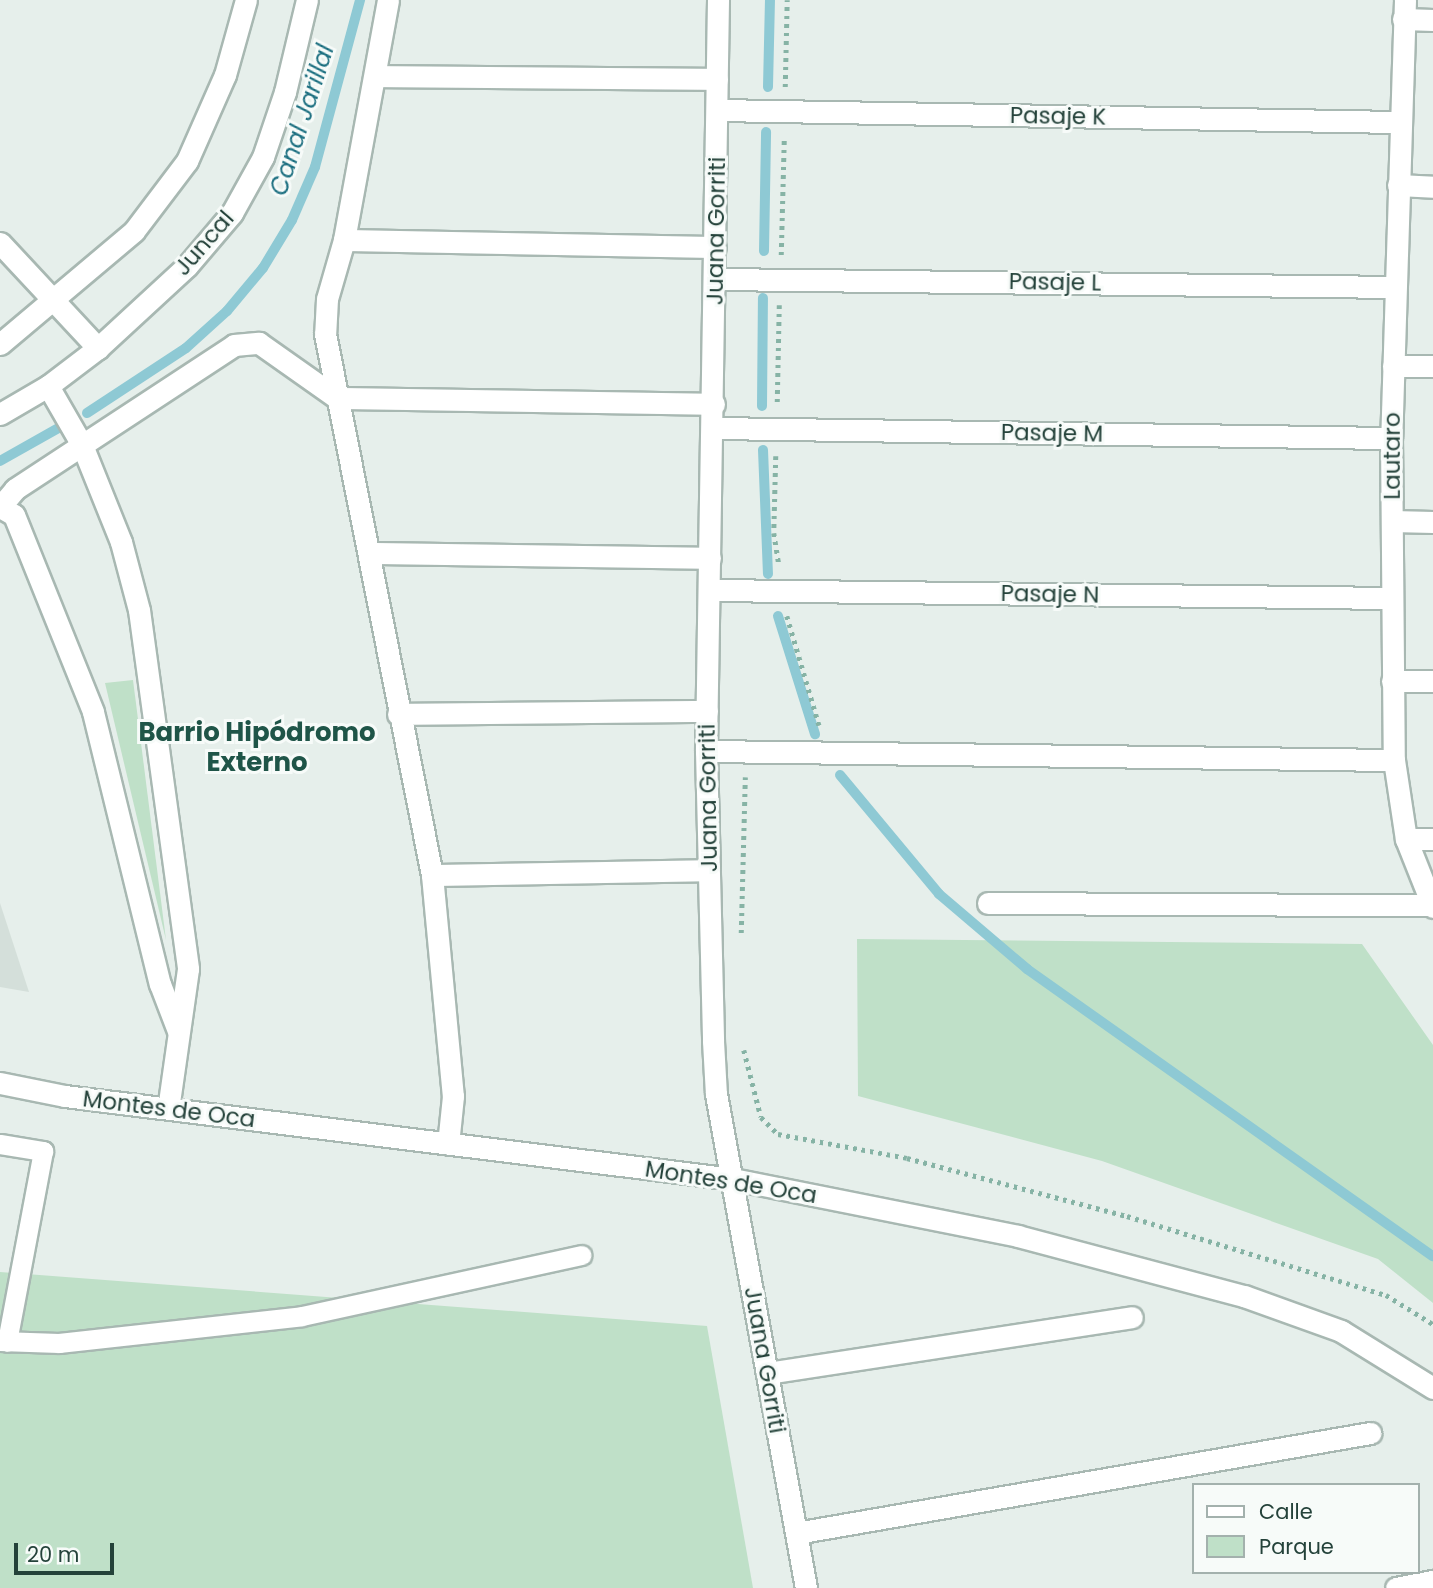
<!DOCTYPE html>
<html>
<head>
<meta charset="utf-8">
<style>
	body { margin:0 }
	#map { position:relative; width:1433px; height:1588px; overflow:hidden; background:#e6efeb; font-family:Poppins,sans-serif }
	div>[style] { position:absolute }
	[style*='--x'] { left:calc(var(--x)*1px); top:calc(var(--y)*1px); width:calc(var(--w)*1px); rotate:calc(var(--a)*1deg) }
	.built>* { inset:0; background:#d4dfda }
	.green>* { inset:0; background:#bfe0c8 }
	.stream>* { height:10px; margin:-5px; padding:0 5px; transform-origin:5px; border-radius:5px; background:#8ec9d4 }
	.path>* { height:4.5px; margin-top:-2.25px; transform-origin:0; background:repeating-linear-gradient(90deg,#86b3a5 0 3.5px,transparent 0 8.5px) }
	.roads { filter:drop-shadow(2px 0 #a8b8b2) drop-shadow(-2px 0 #a8b8b2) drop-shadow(0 2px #a8b8b2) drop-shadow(0 -2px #a8b8b2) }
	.lane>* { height:19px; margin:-9.5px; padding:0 9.5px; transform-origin:9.5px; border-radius:9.5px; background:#fff }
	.street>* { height:21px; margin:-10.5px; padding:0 10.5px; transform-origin:10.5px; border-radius:10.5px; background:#fff }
	.secondary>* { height:21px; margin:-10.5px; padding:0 10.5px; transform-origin:10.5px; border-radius:10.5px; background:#fff }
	span { translate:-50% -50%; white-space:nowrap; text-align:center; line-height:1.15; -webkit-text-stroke:6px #f7fbf9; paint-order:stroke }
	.street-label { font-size:23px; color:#24423a }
	.water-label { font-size:24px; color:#1c6f80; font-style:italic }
	.quarter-label { font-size:26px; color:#1f5548; font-weight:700 }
	.legend { position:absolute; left:1192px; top:1483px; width:228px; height:91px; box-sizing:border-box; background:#f7fbf9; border:2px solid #a3b1ad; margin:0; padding:9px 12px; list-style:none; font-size:21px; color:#24423a }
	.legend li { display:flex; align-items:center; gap:14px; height:35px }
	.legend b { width:35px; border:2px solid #a3b1ad }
	.scale { position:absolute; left:14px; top:1543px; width:100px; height:32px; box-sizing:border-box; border:4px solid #24423a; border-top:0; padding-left:9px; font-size:21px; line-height:24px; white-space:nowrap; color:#24423a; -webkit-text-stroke:5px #f7fbf9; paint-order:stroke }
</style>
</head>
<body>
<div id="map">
	<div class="built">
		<div style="clip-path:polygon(0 903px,29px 992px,0 987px)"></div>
	</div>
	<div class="green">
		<div style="clip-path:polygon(133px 680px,166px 940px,105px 683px)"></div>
		<div style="clip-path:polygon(857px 939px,1362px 944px,1433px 1045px,1433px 1303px,1378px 1259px,1102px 1161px,858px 1096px)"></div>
		<div style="clip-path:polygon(0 1272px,707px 1326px,753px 1588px,0 1588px)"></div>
	</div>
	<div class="stream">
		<div style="--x:768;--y:87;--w:87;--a:-88.7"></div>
		<div style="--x:764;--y:251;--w:119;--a:-89"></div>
		<div style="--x:762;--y:406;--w:108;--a:-89.5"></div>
		<div style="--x:87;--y:413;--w:118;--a:-33.3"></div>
		<div style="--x:186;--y:348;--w:55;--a:-42.1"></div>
		<div style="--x:227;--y:311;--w:56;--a:-50.1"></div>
		<div style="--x:263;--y:268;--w:56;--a:-58.9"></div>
		<div style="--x:292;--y:220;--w:58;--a:-66.5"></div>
		<div style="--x:315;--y:167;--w:173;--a:-74.9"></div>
		<div style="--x:763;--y:450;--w:124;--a:87.7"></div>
		<div style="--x:0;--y:461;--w:73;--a:-29.4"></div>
		<div style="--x:778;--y:616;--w:124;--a:72.6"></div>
		<div style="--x:840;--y:775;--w:155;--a:50.2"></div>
		<div style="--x:939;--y:894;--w:116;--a:40.4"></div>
		<div style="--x:1027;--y:969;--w:497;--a:35.3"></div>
	</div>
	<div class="path">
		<div style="--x:785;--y:87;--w:87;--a:-88.7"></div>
		<div style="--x:781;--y:255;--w:118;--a:-88.5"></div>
		<div style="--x:777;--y:402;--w:97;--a:-88.8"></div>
		<div style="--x:776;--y:456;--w:77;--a:91.5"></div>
		<div style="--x:774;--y:533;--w:33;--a:81"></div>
		<div style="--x:787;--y:616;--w:114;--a:73.6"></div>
		<div style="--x:741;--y:933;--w:156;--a:-88.5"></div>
		<div style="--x:744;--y:1050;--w:69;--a:75.8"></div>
		<div style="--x:761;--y:1117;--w:24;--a:45"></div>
		<div style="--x:778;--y:1134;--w:131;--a:10.5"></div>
		<div style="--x:907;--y:1158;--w:228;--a:14.8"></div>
		<div style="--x:1127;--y:1216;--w:271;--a:17"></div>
		<div style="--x:1386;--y:1295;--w:55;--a:31.7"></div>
	</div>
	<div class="roads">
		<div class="lane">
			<div style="--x:0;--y:1144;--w:44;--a:9.2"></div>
			<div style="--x:43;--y:1151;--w:194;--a:100.7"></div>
			<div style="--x:0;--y:1341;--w:59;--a:1.9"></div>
			<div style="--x:59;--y:1343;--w:244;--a:-6.3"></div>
			<div style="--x:302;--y:1316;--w:286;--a:-12.3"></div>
		</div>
		<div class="street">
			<div style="--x:388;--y:0;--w:244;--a:100.4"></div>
			<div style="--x:344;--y:240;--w:61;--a:106.1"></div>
			<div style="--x:327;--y:299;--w:35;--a:93"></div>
			<div style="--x:325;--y:334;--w:551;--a:78.81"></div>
			<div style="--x:432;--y:875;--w:222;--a:84.6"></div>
			<div style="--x:453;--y:1096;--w:48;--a:95.9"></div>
			<div style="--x:1405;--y:0;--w:438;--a:91.8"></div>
			<div style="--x:1391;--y:438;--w:322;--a:89.5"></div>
			<div style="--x:1394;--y:760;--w:80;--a:81.4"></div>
			<div style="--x:1406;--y:839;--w:73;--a:68.3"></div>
			<div style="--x:1403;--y:19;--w:30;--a:2"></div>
			<div style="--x:377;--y:76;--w:340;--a:0.5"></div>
			<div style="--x:717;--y:110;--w:682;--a:1.01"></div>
			<div style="--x:1398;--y:185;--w:35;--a:3"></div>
			<div style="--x:344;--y:240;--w:371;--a:1.1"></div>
			<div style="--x:0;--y:243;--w:144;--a:47"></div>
			<div style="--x:715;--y:279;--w:680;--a:0.67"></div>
			<div style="--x:1393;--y:366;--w:40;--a:0"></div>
			<div style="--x:48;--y:386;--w:68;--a:60"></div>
			<div style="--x:82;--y:445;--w:105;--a:68.1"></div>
			<div style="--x:121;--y:542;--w:70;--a:75.2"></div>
			<div style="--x:139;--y:610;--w:362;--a:82.2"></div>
			<div style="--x:188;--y:969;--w:141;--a:98.1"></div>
			<div style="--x:714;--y:428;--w:677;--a:0.85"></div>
			<div style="--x:0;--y:507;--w:23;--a:-50"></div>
			<div style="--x:15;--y:489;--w:262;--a:-33.3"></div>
			<div style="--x:234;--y:345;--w:25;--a:-5"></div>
			<div style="--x:259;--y:343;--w:95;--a:35.2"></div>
			<div style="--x:337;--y:398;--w:377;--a:0.9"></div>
			<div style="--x:0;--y:507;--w:16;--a:30"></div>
			<div style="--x:14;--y:515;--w:212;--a:68.1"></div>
			<div style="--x:93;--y:712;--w:280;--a:76.2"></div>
			<div style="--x:160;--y:984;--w:50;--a:69"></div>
			<div style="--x:1392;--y:521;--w:41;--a:1.4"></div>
			<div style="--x:369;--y:553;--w:341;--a:0.8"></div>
			<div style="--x:710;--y:590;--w:681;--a:0.67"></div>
			<div style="--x:1392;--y:681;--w:41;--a:0"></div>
			<div style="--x:398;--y:714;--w:309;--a:-0.6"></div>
			<div style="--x:706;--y:751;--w:688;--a:0.75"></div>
			<div style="--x:1406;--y:839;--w:27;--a:0"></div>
			<div style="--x:432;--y:875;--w:276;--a:-1"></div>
			<div style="--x:988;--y:903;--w:444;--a:0.3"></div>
			<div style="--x:767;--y:1373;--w:369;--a:-8.7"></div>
			<div style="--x:796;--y:1533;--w:583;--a:-9.88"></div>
			<div style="--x:1396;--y:1588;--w:38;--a:-11"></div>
		</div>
		<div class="secondary">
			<div style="--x:718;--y:0;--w:751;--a:90.92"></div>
			<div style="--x:706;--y:751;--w:290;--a:88.6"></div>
			<div style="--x:713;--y:1041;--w:53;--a:86.8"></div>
			<div style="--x:716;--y:1094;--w:502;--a:79.67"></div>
			<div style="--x:0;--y:344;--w:175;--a:-40.1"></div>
			<div style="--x:134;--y:231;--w:88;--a:-52.9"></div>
			<div style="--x:187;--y:161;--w:94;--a:-66.2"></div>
			<div style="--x:225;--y:75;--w:78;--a:-74.4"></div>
			<div style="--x:0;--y:414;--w:56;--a:-30.3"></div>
			<div style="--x:48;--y:386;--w:63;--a:-37.2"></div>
			<div style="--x:98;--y:348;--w:121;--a:-42.7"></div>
			<div style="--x:187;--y:266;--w:70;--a:-49.7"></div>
			<div style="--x:232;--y:213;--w:64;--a:-61"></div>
			<div style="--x:263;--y:157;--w:69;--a:-71.3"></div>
			<div style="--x:285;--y:92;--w:95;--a:-76.6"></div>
			<div style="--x:0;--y:1083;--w:66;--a:11.3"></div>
			<div style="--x:65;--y:1096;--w:673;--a:7.08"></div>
			<div style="--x:733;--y:1179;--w:291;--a:11.3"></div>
			<div style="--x:1018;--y:1236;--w:234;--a:14.9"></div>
			<div style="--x:1244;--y:1296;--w:103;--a:19.8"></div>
			<div style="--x:1341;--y:1331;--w:108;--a:31.8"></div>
		</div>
	</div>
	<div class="street-label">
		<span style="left:1058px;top:116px;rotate:1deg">Pasaje K</span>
		<span style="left:716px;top:231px;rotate:-89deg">Juana Gorriti</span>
		<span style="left:204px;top:243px;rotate:-49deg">Juncal</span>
		<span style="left:1055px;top:282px;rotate:1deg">Pasaje L</span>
		<span style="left:1052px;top:433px;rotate:1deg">Pasaje M</span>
		<span style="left:1392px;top:456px;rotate:-90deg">Lautaro</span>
		<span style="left:1050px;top:594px;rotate:1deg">Pasaje N</span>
		<span style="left:708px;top:798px;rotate:-91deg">Juana Gorriti</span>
		<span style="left:169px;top:1109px;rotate:7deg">Montes de Oca</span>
		<span style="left:731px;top:1182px;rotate:9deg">Montes de Oca</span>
		<span style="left:765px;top:1360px;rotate:80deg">Juana Gorriti</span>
	</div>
	<div class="water-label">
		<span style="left:302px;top:120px;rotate:-72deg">Canal Jarillal</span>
	</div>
	<div class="quarter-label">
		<span style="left:257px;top:748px">Barrio Hipódromo<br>Externo</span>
	</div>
	<ul class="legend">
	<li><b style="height:9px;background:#fff"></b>Calle</li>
	<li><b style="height:19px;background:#bfe0c8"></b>Parque</li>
	</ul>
	<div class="scale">20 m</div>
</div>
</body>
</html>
